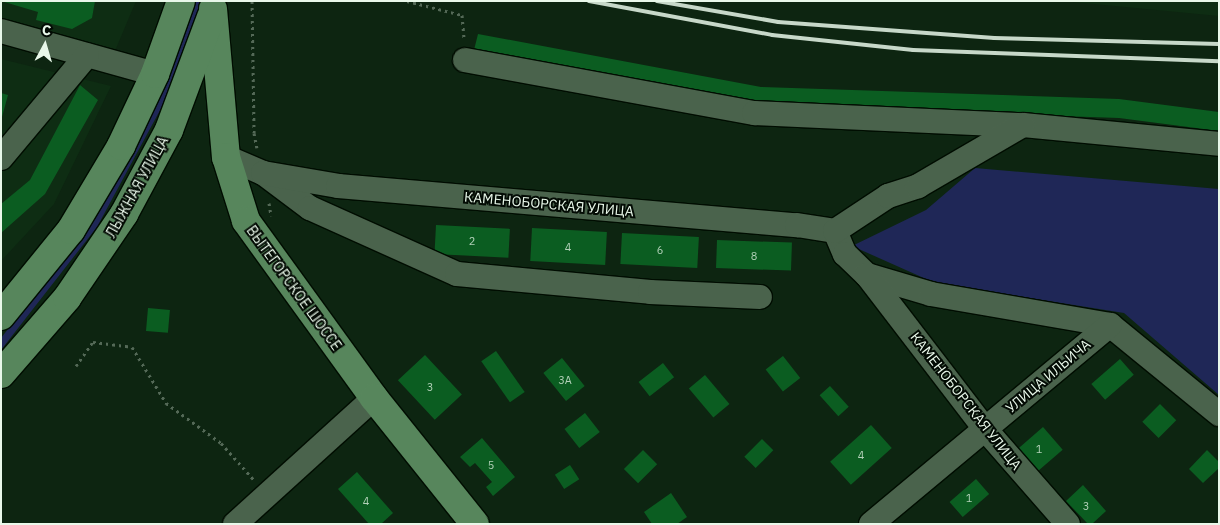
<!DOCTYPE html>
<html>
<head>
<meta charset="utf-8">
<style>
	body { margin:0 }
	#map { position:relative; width:1220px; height:525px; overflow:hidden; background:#0d2511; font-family:"IBM Plex Sans",sans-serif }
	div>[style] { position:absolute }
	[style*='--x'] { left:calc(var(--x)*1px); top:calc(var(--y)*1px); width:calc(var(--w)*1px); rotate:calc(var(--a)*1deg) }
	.built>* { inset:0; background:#0e2d13 }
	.green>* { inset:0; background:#1f2757 }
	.building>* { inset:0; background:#0b5d21; transform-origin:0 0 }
	.path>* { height:3px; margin-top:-1.5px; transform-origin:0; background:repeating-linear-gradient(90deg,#546957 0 2.5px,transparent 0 6.5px) }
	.roads { filter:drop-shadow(1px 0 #000d01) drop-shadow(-1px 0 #000d01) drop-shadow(0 1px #000d01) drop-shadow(0 -1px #000d01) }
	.minor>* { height:24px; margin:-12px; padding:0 12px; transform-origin:12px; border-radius:12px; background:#4a634c }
	.major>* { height:28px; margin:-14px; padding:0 14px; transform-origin:14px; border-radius:14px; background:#57865c }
	.rail>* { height:4px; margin:-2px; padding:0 2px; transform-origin:2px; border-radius:2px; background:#c7d8c9 }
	span { translate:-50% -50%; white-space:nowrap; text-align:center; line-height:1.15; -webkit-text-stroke:4px #030b04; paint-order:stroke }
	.number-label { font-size:11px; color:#b2d1b8 }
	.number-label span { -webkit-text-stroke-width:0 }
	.street-label { font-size:14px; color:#e9f8ea }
	.frame { position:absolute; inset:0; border:2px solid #e9f8ea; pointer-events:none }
	.north { position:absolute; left:20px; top:20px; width:50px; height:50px; -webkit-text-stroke:4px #030b04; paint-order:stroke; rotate:6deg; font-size:14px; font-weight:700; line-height:20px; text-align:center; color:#e9f8ea }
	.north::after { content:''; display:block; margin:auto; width:18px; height:22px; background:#e9f8ea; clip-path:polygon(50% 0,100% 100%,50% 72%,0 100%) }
</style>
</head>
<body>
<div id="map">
	<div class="built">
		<div style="clip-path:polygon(1px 1px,136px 1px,115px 51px,1px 19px)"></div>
		<div style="clip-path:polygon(1063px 1px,1219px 1px,1219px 16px)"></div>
		<div style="clip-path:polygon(1px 59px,111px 86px,54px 204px,1px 261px)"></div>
	</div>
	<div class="green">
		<div style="clip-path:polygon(195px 1px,202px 1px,165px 101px,97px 227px,1px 350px,1px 338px,87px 229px,160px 95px)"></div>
		<div style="clip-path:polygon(975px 168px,1219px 189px,1219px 395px,1124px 313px,935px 283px,852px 246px,926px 210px)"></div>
	</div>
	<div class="building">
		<div style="clip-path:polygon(1px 1px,95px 1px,92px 18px,72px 29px,36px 20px,38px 12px)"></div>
		<div style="clip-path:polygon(478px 34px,761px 87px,1119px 99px,1219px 112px,1219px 131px,1119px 118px,758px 106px,474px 50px)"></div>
		<div style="clip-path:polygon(80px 85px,98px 100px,45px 194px,1px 233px,1px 204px,30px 180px)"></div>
		<div style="clip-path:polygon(1px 93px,8px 95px,2px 117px,1px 117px)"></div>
		<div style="left:436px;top:225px;width:74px;height:29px;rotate:3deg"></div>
		<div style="left:532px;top:228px;width:75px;height:33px;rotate:3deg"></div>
		<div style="left:622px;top:233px;width:77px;height:31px;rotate:3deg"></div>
		<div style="left:717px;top:240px;width:75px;height:28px;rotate:2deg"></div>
		<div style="left:148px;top:308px;width:22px;height:23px;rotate:5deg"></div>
		<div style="left:496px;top:351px;width:50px;height:18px;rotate:55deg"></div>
		<div style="left:425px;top:355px;width:54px;height:37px;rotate:47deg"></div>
		<div style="left:783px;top:356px;width:28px;height:22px;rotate:52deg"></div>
		<div style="left:562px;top:358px;width:36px;height:24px;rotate:51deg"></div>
		<div style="left:1120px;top:359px;width:21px;height:38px;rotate:49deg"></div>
		<div style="left:663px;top:363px;width:18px;height:31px;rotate:52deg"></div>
		<div style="left:705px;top:375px;width:38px;height:21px;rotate:50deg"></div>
		<div style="left:830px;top:386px;width:28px;height:14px;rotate:48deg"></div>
		<div style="left:1160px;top:404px;width:23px;height:25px;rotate:45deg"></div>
		<div style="left:585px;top:413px;width:24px;height:26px;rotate:52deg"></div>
		<div style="left:871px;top:425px;width:31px;height:55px;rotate:48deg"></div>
		<div style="left:1043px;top:427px;width:30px;height:35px;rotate:49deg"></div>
		<div style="clip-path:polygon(482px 438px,515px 477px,493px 496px,486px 487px,492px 482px,475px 463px,470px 467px,460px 457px)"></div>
		<div style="left:762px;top:439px;width:16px;height:25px;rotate:45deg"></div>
		<div style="left:643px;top:450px;width:20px;height:27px;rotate:45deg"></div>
		<div style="clip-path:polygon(1207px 450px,1219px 462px,1219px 468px,1203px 483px,1189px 469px)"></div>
		<div style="left:570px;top:465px;width:17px;height:18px;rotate:57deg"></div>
		<div style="clip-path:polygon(357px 472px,393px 513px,381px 524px,369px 524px,338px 489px)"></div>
		<div style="left:976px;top:479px;width:20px;height:35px;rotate:49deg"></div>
		<div style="clip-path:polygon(1083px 485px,1106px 511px,1092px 524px,1088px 524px,1066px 501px)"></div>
		<div style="clip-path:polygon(671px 493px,687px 517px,677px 524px,652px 524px,644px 512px)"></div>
	</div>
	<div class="path">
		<div style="--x:252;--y:1;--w:132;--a:89.1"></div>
		<div style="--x:254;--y:133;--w:15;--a:79"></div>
		<div style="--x:407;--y:1;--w:57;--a:14.3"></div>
		<div style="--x:462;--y:15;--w:25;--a:85"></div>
		<div style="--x:269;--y:203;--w:13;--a:81"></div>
		<div style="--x:76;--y:366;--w:29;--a:-55"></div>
		<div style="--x:93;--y:342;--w:39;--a:7"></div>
		<div style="--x:132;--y:347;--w:66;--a:58.7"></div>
		<div style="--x:166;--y:403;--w:68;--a:36"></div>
		<div style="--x:221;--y:443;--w:50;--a:48.3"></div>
	</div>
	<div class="roads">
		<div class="minor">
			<div style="--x:1;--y:31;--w:160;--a:15.6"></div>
			<div style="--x:465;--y:60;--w:294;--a:10.4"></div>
			<div style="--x:754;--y:113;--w:269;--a:2.6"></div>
			<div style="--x:1023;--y:125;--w:197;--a:5.5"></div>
			<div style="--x:226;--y:157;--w:40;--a:23.4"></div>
			<div style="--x:263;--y:173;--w:59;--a:36.7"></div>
			<div style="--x:310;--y:208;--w:161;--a:24.2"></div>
			<div style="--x:457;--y:274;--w:194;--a:5.3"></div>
			<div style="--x:650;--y:292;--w:110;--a:2.6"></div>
			<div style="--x:1;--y:158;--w:134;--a:-50.1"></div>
			<div style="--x:263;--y:173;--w:76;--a:9.8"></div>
			<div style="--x:338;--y:186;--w:461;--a:4.9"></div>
			<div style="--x:797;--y:225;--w:38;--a:9"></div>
			<div style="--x:835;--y:231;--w:25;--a:67"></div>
			<div style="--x:845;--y:254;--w:30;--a:44"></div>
			<div style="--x:867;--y:275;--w:67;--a:16.5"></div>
			<div style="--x:931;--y:294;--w:182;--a:9.8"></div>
			<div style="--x:1110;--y:325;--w:141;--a:39.2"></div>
			<div style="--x:835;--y:231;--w:64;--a:-33.4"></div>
			<div style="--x:888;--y:196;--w:32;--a:-18"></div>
			<div style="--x:918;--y:186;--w:121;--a:-30.2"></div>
			<div style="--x:867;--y:275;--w:194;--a:52.5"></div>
			<div style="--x:985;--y:429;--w:126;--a:48.9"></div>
			<div style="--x:235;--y:524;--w:188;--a:-42.2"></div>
			<div style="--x:871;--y:524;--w:311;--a:-39.8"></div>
		</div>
		<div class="major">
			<div style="--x:213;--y:9;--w:149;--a:85"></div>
			<div style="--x:226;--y:157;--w:67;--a:72.6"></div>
			<div style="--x:246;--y:221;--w:218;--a:54.1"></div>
			<div style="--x:374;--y:398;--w:161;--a:51.3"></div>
			<div style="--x:1;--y:316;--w:111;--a:-50.9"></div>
			<div style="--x:71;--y:230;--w:98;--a:-59.2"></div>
			<div style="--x:121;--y:146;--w:80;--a:-64.7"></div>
			<div style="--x:155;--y:74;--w:77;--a:-70.4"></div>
			<div style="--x:1;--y:374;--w:101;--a:-49"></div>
			<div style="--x:67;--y:298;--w:102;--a:-55.8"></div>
			<div style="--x:124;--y:214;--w:95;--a:-61.8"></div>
			<div style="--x:169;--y:130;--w:121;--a:-69.6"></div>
		</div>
	</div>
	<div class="rail">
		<div style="--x:589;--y:1;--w:186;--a:10.5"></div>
		<div style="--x:772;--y:35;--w:142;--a:6.1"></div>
		<div style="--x:913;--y:50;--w:306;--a:2.1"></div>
		<div style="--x:657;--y:1;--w:123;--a:9.8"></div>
		<div style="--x:778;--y:22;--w:217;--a:4.2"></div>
		<div style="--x:994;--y:38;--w:225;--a:1.5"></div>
	</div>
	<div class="number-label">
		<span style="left:472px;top:241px">2</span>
		<span style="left:568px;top:247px">4</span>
		<span style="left:660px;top:250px">6</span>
		<span style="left:754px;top:256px">8</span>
		<span style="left:565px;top:380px">3А</span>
		<span style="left:430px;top:387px">3</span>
		<span style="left:1039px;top:449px">1</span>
		<span style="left:861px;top:455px">4</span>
		<span style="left:491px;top:465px">5</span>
		<span style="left:969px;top:498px">1</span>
		<span style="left:366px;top:501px">4</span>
		<span style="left:1086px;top:506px">3</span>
	</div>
	<div class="street-label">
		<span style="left:137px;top:187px;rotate:-61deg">ЛЫЖНАЯ УЛИЦА</span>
		<span style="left:549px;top:204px;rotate:5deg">КАМЕНОБОРСКАЯ УЛИЦА</span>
		<span style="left:294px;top:288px;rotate:54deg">ВЫТЕГОРСКОЕ ШОССЕ</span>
		<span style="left:1048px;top:376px;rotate:-40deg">УЛИЦА ИЛЬИЧА</span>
		<span style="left:966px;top:401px;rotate:52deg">КАМЕНОБОРСКАЯ УЛИЦА</span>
	</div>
	<div class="frame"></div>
	<div class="north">С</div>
</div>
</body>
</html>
